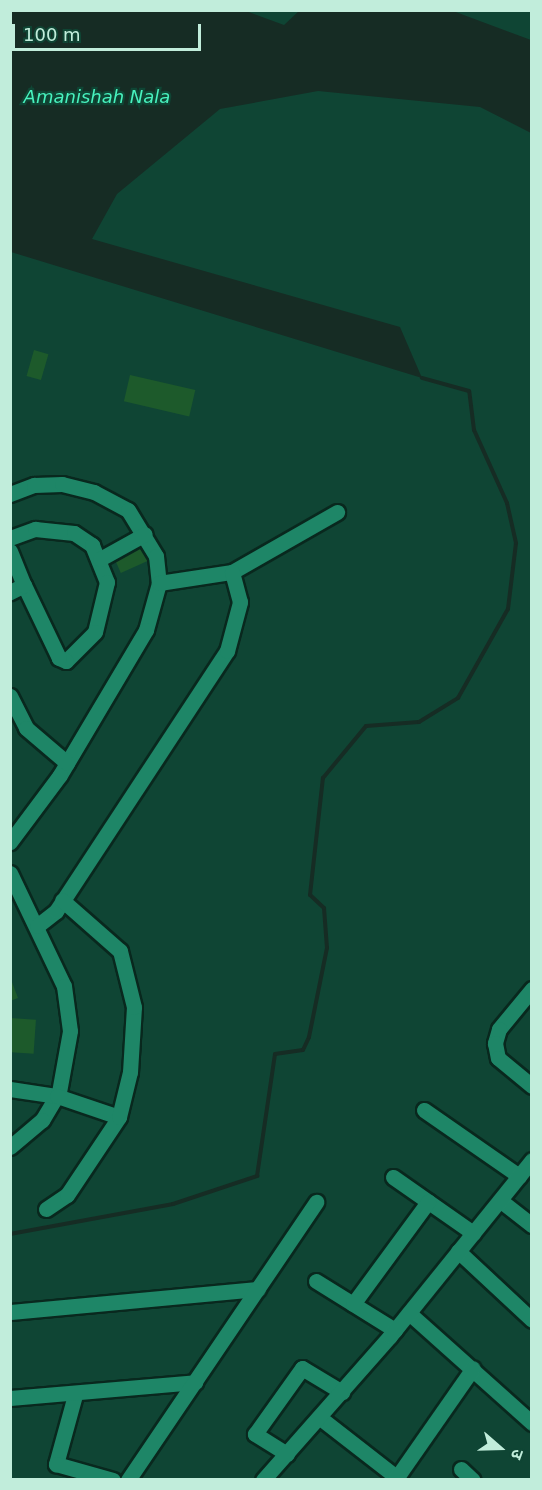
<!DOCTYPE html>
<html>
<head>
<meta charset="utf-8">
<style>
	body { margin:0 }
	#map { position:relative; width:542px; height:1490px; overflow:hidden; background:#0f4534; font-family:"DejaVu Sans","Noto Sans Devanagari",sans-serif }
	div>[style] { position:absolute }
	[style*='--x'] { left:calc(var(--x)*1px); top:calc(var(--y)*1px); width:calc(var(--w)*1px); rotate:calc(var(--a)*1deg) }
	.water>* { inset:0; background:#162c24 }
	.stream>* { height:4px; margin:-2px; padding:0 2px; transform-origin:2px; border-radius:2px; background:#162c24 }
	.building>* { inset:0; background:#1d5a2b; transform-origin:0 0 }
	.roads { filter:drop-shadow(2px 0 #09281e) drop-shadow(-2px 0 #09281e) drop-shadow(0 2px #09281e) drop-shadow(0 -2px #09281e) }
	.minor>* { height:15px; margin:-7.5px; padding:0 7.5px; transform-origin:7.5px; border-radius:7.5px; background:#1e8667 }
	span { translate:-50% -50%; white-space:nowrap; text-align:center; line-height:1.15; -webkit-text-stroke:4.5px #0f4534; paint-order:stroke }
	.water-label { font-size:18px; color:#48f2be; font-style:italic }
	.frame { position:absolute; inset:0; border:12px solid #c1eddb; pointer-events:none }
	.north { position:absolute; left:470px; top:1418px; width:60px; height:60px; -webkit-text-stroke:4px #0f4534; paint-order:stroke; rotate:110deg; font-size:16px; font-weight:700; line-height:24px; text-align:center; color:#c1eddb }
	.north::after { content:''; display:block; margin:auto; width:21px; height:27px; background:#c1eddb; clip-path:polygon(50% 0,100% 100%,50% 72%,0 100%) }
	.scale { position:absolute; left:12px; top:24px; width:189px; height:27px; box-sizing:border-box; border:3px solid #c1eddb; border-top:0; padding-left:8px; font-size:18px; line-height:21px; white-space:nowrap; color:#c1eddb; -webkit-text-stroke:4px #0f4534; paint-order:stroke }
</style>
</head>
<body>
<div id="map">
	<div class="water">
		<div style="clip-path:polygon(10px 11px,246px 11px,284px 25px,299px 11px,453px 11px,531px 40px,531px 133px,480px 107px,318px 91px,220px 109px,117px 194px,92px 239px,400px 327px,422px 378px,11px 252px)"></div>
	</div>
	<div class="stream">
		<div style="--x:10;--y:1234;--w:166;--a:-10.4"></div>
		<div style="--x:173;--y:1204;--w:89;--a:-18.4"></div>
		<div style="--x:257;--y:1176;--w:123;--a:-81.6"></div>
		<div style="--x:275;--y:1054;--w:28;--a:-8"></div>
		<div style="--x:303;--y:1050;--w:14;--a:-65"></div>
		<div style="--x:309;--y:1037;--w:91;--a:-78.6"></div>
		<div style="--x:327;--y:948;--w:40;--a:-94.3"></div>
		<div style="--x:324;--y:908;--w:19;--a:-137"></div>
		<div style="--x:310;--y:895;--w:118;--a:-83.7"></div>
		<div style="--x:323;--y:778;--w:67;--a:-50.4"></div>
		<div style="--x:366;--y:726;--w:53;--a:-4.3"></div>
		<div style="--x:419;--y:722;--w:46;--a:-31.6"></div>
		<div style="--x:458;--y:698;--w:102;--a:-60.7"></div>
		<div style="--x:508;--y:609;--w:66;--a:-83.1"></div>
		<div style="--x:516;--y:543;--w:41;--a:-102.7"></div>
		<div style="--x:507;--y:503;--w:80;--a:-114.3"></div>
		<div style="--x:474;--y:430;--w:39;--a:-97"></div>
		<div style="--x:469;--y:391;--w:49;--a:-164.5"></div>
	</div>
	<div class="building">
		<div style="left:34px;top:350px;width:15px;height:27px;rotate:16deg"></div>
		<div style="left:130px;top:375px;width:67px;height:27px;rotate:13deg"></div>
		<div style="left:141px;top:542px;width:20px;height:31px;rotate:66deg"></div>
		<div style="clip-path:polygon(10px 977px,18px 998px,10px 1001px)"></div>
		<div style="left:10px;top:1018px;width:26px;height:34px;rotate:4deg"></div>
	</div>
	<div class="roads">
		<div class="minor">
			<div style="--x:10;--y:494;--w:26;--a:-21"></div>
			<div style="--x:34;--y:485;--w:28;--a:-2"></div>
			<div style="--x:62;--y:484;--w:33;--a:14"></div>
			<div style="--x:94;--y:492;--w:38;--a:28"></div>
			<div style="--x:128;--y:510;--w:54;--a:58.7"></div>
			<div style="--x:156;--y:556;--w:27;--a:84"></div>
			<div style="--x:159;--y:583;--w:49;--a:105.5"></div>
			<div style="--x:146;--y:630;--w:169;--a:120.7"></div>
			<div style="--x:60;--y:775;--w:84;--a:126.7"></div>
			<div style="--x:10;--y:538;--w:27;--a:-20"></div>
			<div style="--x:35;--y:529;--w:39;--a:6"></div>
			<div style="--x:74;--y:533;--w:22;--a:34"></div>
			<div style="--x:92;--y:545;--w:40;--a:68"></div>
			<div style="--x:107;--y:582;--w:51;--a:103.5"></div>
			<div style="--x:95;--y:632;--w:41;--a:135"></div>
			<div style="--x:66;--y:661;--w:8;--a:-157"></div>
			<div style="--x:59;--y:658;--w:81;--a:-115.6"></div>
			<div style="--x:24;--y:585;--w:16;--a:153"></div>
			<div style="--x:10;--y:551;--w:37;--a:68"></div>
			<div style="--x:100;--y:559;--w:51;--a:-29.1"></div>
			<div style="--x:159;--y:583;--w:74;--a:-8.6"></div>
			<div style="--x:232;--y:572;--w:121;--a:-29.7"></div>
			<div style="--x:10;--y:696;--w:36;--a:63"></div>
			<div style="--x:26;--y:728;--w:54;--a:40.5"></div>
			<div style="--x:10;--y:873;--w:125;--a:64.5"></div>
			<div style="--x:64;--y:986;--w:45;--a:82.4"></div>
			<div style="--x:70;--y:1031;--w:62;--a:100.2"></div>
			<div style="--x:59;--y:1092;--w:33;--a:121"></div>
			<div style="--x:42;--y:1120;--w:42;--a:139.8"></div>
			<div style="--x:37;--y:926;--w:24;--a:-38"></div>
			<div style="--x:56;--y:911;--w:311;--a:-56.7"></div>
			<div style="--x:227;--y:651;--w:51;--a:-75.1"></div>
			<div style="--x:240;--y:602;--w:31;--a:-105"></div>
			<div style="--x:532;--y:989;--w:52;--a:129.5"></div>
			<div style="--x:499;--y:1029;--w:15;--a:106"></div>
			<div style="--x:495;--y:1043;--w:15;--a:79"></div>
			<div style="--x:498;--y:1058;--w:44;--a:39.5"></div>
			<div style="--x:10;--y:1089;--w:48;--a:8.5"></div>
			<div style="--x:57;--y:1096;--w:65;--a:18.7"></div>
			<div style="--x:424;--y:1110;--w:116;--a:34.8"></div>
			<div style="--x:393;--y:1177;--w:98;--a:35"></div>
			<div style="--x:501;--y:1201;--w:39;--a:38"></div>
			<div style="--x:46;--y:1209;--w:25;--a:-34"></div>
			<div style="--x:67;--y:1195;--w:94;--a:-56.3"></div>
			<div style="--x:119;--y:1117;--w:46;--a:-76.3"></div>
			<div style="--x:130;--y:1072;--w:65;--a:-86.5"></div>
			<div style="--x:134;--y:1007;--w:58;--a:-104"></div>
			<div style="--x:120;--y:951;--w:77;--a:-138.7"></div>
			<div style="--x:458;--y:1251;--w:101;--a:43"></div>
			<div style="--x:316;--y:1281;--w:93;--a:31.8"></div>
			<div style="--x:353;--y:1304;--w:127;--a:-53.7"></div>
			<div style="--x:10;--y:1312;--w:249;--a:-5.3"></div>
			<div style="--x:409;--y:1313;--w:165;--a:41.8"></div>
			<div style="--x:75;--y:1395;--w:72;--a:105.4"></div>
			<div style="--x:56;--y:1464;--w:59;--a:15.7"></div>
			<div style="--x:10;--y:1398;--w:186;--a:-4.9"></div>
			<div style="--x:319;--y:1417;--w:98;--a:37.9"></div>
			<div style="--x:287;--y:1454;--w:38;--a:-148"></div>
			<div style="--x:255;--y:1434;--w:81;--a:-54.5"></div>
			<div style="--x:302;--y:1368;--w:47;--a:31"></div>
			<div style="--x:461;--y:1469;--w:16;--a:43"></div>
			<div style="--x:128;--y:1480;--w:336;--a:-55.9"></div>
			<div style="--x:263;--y:1480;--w:192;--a:-48.6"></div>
			<div style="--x:390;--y:1336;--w:226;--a:-51.1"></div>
			<div style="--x:395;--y:1480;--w:136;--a:-55.1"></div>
		</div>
	</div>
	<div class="water-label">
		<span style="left:97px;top:97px">Amanishah Nala</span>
	</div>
	<div class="frame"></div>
	<div class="north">उ</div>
	<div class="scale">100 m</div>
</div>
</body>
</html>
